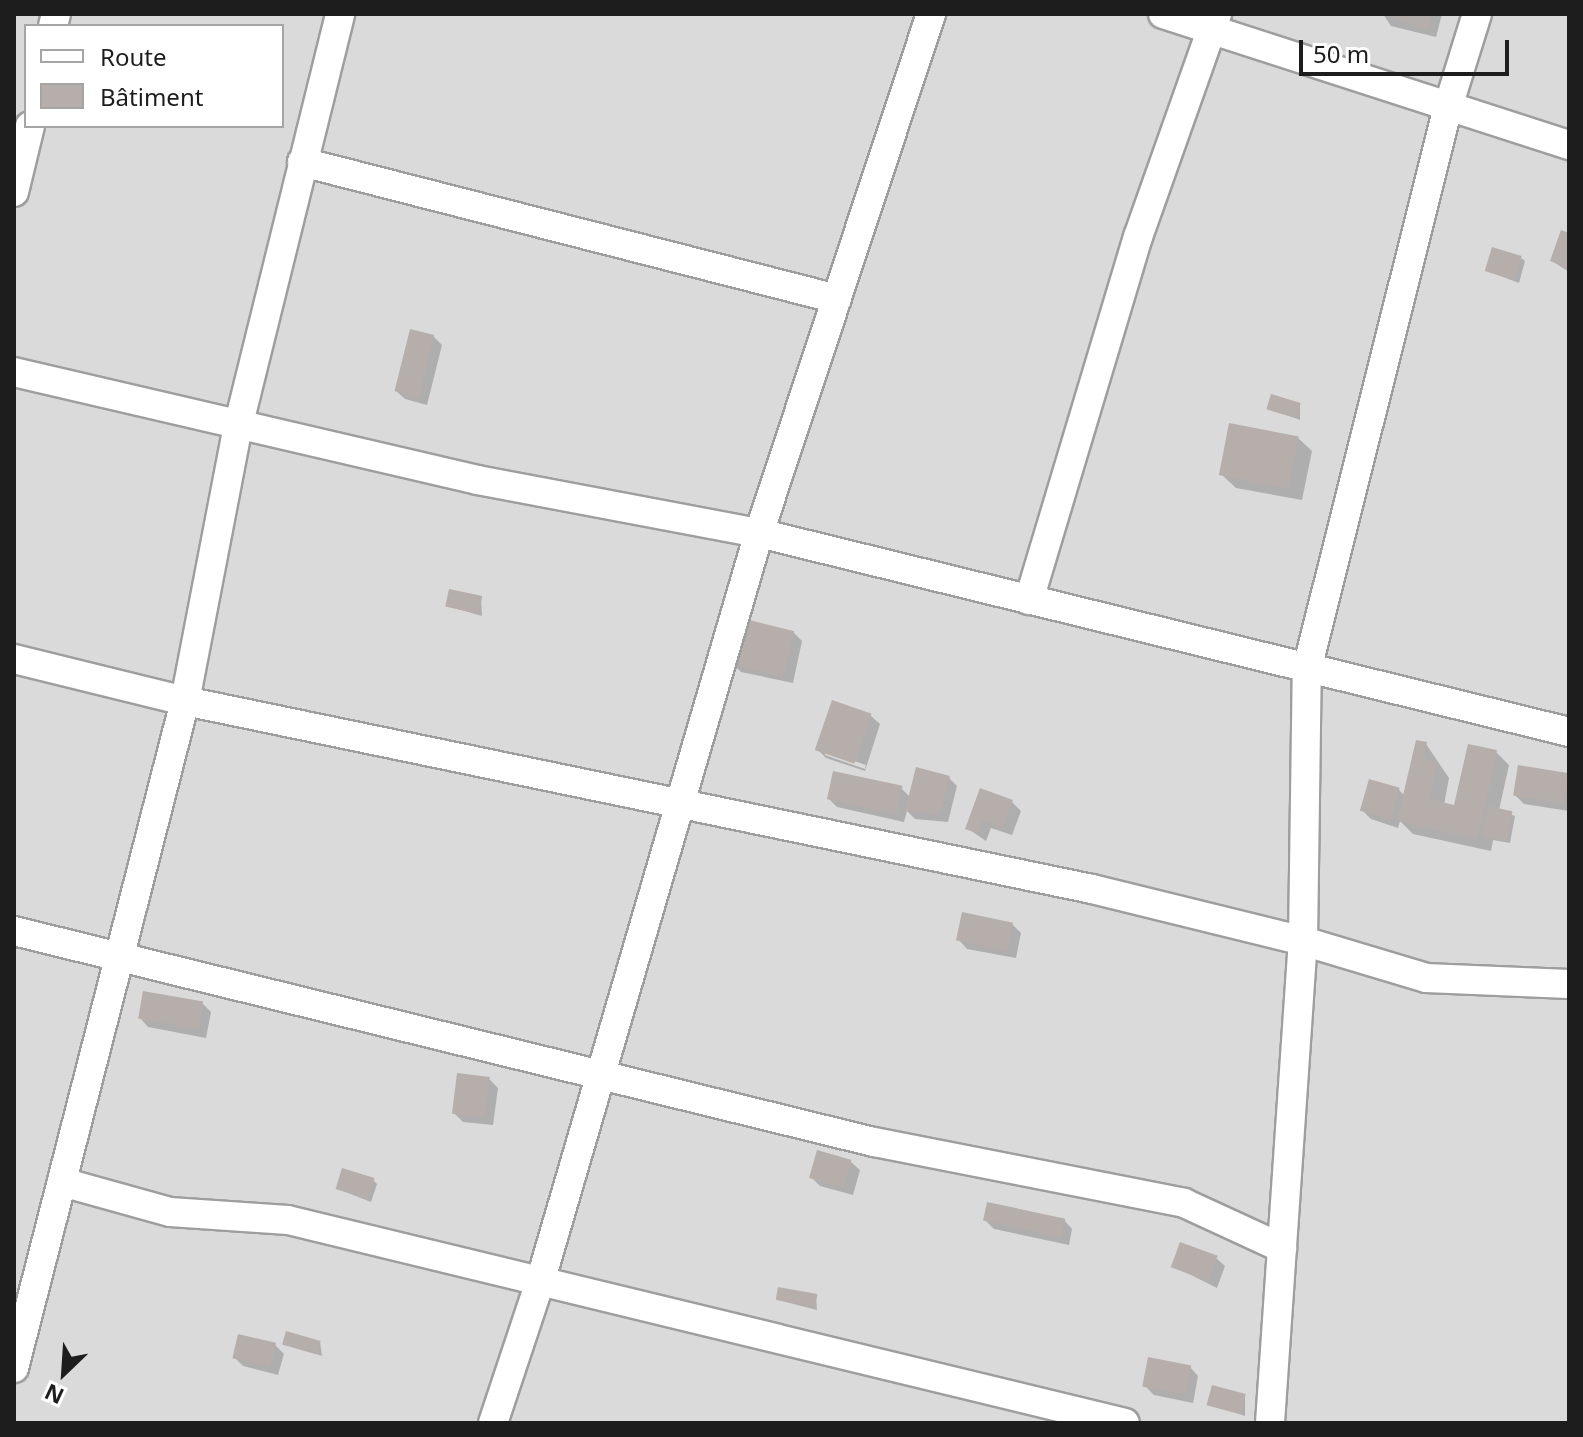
<!DOCTYPE html>
<html>
<head>
<meta charset="utf-8">
<style>
	body { margin:0 }
	#map { position:relative; width:1583px; height:1437px; overflow:hidden; background:#edeae4; font-family:"Noto Sans",sans-serif }
	div>[style] { position:absolute }
	[style*='--x'] { left:calc(var(--x)*1px); top:calc(var(--y)*1px); width:calc(var(--w)*1px); rotate:calc(var(--a)*1deg) }
	.residential>* { inset:0; background:#dbdada }
	.shadow>* { inset:0; background:#0003 }
	.building>* { inset:0; background:#b6aeaa; transform-origin:0 0 }
	.roads { filter:drop-shadow(2px 0 #9e9e9e) drop-shadow(-2px 0 #9e9e9e) drop-shadow(0 2px #9e9e9e) drop-shadow(0 -2px #9e9e9e) }
	.minor>* { height:28px; margin:-14px; padding:0 14px; transform-origin:14px; border-radius:14px; background:#fff }
	span { translate:-50% -50%; white-space:nowrap; text-align:center; line-height:1.15; -webkit-text-stroke:7px #fff; paint-order:stroke }
	.frame { position:absolute; inset:0; border:16px solid #1d1d1d; pointer-events:none }
	.legend { position:absolute; left:24px; top:24px; width:260px; height:104px; box-sizing:border-box; background:#fff; border:2px solid #a5a5a5; margin:0; padding:10px 14px; list-style:none; font-size:24px; color:#1d1d1d }
	.legend li { display:flex; align-items:center; gap:16px; height:40px }
	.legend b { width:40px; border:2px solid #a5a5a5 }
	.north { position:absolute; left:24px; top:1333px; width:80px; height:80px; -webkit-text-stroke:6px #fff; paint-order:stroke; rotate:205deg; font-size:22px; font-weight:700; line-height:32px; text-align:center; color:#1d1d1d }
	.north::after { content:''; display:block; margin:auto; width:28px; height:36px; background:#1d1d1d; clip-path:polygon(50% 0,100% 100%,50% 72%,0 100%) }
	.scale { position:absolute; left:1299px; top:40px; width:210px; height:36px; box-sizing:border-box; border:4px solid #1d1d1d; border-top:0; padding-left:10px; font-size:24px; line-height:28px; white-space:nowrap; color:#1d1d1d; -webkit-text-stroke:6px #fff; paint-order:stroke }
</style>
</head>
<body>
<div id="map">
	<div class="residential">
		<div style="clip-path:polygon(evenodd,14px 14px,1569px 14px,1569px 1423px,14px 1423px,14px 14px,26px 26px,282px 26px,282px 126px,26px 126px,26px 26px)"></div>
	</div>
	<div class="shadow">
		<div style="clip-path:polygon(1383px 14px,1442px 14px,1436px 37px,1391px 26px)"></div>
		<div style="clip-path:polygon(1569px 235px,1569px 272px,1552px 261px)"></div>
		<div style="clip-path:polygon(1521px 258px,1525px 261px,1519px 283px,1487px 271px)"></div>
		<div style="clip-path:polygon(433px 336px,442px 345px,427px 405px,405px 399px,396px 391px)"></div>
		<div style="clip-path:polygon(1300px 404px,1300px 420px,1269px 408px)"></div>
		<div style="clip-path:polygon(1298px 438px,1312px 451px,1302px 500px,1236px 488px,1222px 475px)"></div>
		<div style="clip-path:polygon(481px 598px,482px 616px,447px 606px)"></div>
		<div style="clip-path:polygon(793px 632px,802px 641px,793px 683px,741px 672px,733px 664px)"></div>
		<div style="clip-path:polygon(evenodd,871px 716px,880px 724px,865px 771px,826px 758px,818px 750px,871px 716px,825px 751px,866px 765px,865px 769px,825px 755px,825px 751px)"></div>
		<div style="clip-path:polygon(1426px 744px,1449px 778px,1444px 805px,1456px 807px,1496px 752px,1509px 765px,1499px 810px,1515px 816px,1510px 843px,1493px 840px,1491px 851px,1413px 834px,1400px 821px,1398px 828px,1371px 819px,1362px 810px,1399px 790px,1405px 796px)"></div>
		<div style="clip-path:polygon(1569px 775px,1569px 811px,1524px 804px,1515px 795px)"></div>
		<div style="clip-path:polygon(949px 778px,957px 786px,948px 822px,915px 819px,907px 811px,904px 822px,837px 807px,829px 799px,901px 788px,910px 797px)"></div>
		<div style="clip-path:polygon(1012px 802px,1021px 811px,1012px 835px,991px 828px,986px 841px,967px 828px)"></div>
		<div style="clip-path:polygon(1012px 924px,1021px 933px,1016px 958px,967px 949px,959px 940px)"></div>
		<div style="clip-path:polygon(202px 1003px,211px 1012px,206px 1038px,148px 1027px,140px 1018px)"></div>
		<div style="clip-path:polygon(489px 1079px,498px 1088px,493px 1125px,463px 1122px,454px 1113px)"></div>
		<div style="clip-path:polygon(851px 1162px,860px 1170px,853px 1195px,820px 1186px,811px 1177px)"></div>
		<div style="clip-path:polygon(373px 1180px,377px 1184px,371px 1202px,338px 1189px)"></div>
		<div style="clip-path:polygon(985px 1220px,1064px 1220px,1072px 1229px,1069px 1245px,994px 1229px)"></div>
		<div style="clip-path:polygon(1216px 1258px,1225px 1266px,1217px 1288px,1173px 1266px)"></div>
		<div style="clip-path:polygon(816px 1296px,817px 1310px,778px 1300px)"></div>
		<div style="clip-path:polygon(320px 1342px,322px 1356px,285px 1343px)"></div>
		<div style="clip-path:polygon(275px 1345px,284px 1354px,278px 1375px,243px 1366px,234px 1357px)"></div>
		<div style="clip-path:polygon(1190px 1367px,1198px 1376px,1193px 1403px,1154px 1395px,1145px 1386px)"></div>
		<div style="clip-path:polygon(1245px 1396px,1245px 1416px,1210px 1404px)"></div>
	</div>
	<div class="building">
		<div style="clip-path:polygon(1381px 14px,1432px 14px,1428px 30px)"></div>
		<div style="clip-path:polygon(1561px 230px,1569px 233px,1569px 268px,1550px 261px)"></div>
		<div style="left:1492px;top:247px;width:31px;height:25px;rotate:17deg"></div>
		<div style="left:410px;top:329px;width:25px;height:64px;rotate:14deg"></div>
		<div style="left:1271px;top:394px;width:31px;height:16px;rotate:17deg"></div>
		<div style="left:1229px;top:423px;width:71px;height:53px;rotate:11deg"></div>
		<div style="left:449px;top:589px;width:34px;height:18px;rotate:12deg"></div>
		<div style="left:741px;top:618px;width:55px;height:47px;rotate:14deg"></div>
		<div style="left:832px;top:700px;width:42px;height:53px;rotate:19deg"></div>
		<div style="clip-path:polygon(1416px 740px,1427px 742px,1423px 759px,1437px 763px,1429px 799px,1454px 805px,1468px 744px,1497px 750px,1478px 839px,1397px 821px)"></div>
		<div style="left:1518px;top:765px;width:52px;height:31px;rotate:9deg"></div>
		<div style="clip-path:polygon(916px 767px,950px 776px,940px 814px,905px 811px)"></div>
		<div style="left:833px;top:771px;width:71px;height:29px;rotate:12deg"></div>
		<div style="left:1369px;top:779px;width:32px;height:33px;rotate:16deg"></div>
		<div style="clip-path:polygon(980px 788px,1013px 800px,1003px 828px,983px 820px,977px 833px,965px 829px)"></div>
		<div style="left:1488px;top:806px;width:25px;height:31px;rotate:12deg"></div>
		<div style="left:962px;top:912px;width:52px;height:29px;rotate:12deg"></div>
		<div style="left:143px;top:991px;width:61px;height:28px;rotate:10deg"></div>
		<div style="left:457px;top:1073px;width:33px;height:41px;rotate:7deg"></div>
		<div style="left:817px;top:1150px;width:36px;height:29px;rotate:16deg"></div>
		<div style="left:342px;top:1168px;width:34px;height:22px;rotate:17deg"></div>
		<div style="left:987px;top:1202px;width:80px;height:19px;rotate:12deg"></div>
		<div style="left:1180px;top:1242px;width:40px;height:27px;rotate:20deg"></div>
		<div style="left:778px;top:1287px;width:40px;height:13px;rotate:10deg"></div>
		<div style="left:286px;top:1331px;width:36px;height:14px;rotate:16deg"></div>
		<div style="left:238px;top:1334px;width:39px;height:25px;rotate:13deg"></div>
		<div style="left:1148px;top:1357px;width:44px;height:30px;rotate:11deg"></div>
		<div style="left:1212px;top:1385px;width:35px;height:21px;rotate:15deg"></div>
	</div>
	<div class="roads">
		<div class="minor">
			<div style="--x:1163;--y:14;--w:427;--a:17.9"></div>
			<div style="--x:53;--y:26;--w:12;--a:-76"></div>
			<div style="--x:302;--y:162;--w:552;--a:14.36"></div>
			<div style="--x:14;--y:192;--w:68;--a:-76.4"></div>
			<div style="--x:14;--y:372;--w:476;--a:13.1"></div>
			<div style="--x:478;--y:480;--w:286;--a:10.7"></div>
			<div style="--x:759;--y:533;--w:834;--a:13.8"></div>
			<div style="--x:1029;--y:600;--w:379;--a:-73.3"></div>
			<div style="--x:1138;--y:237;--w:237;--a:-70.5"></div>
			<div style="--x:14;--y:659;--w:176;--a:13.8"></div>
			<div style="--x:185;--y:701;--w:926;--a:11.71"></div>
			<div style="--x:1092;--y:889;--w:217;--a:13.8"></div>
			<div style="--x:1303;--y:941;--w:128;--a:16.7"></div>
			<div style="--x:1426;--y:978;--w:143;--a:2.4"></div>
			<div style="--x:14;--y:931;--w:886;--a:13.79"></div>
			<div style="--x:874;--y:1142;--w:316;--a:11.1"></div>
			<div style="--x:1184;--y:1203;--w:108;--a:24.7"></div>
			<div style="--x:62;--y:1182;--w:112;--a:15.5"></div>
			<div style="--x:170;--y:1212;--w:118;--a:3.9"></div>
			<div style="--x:288;--y:1220;--w:861;--a:13.63"></div>
			<div style="--x:14;--y:1368;--w:689;--a:-75.62"></div>
			<div style="--x:185;--y:701;--w:279;--a:-79.1"></div>
			<div style="--x:238;--y:427;--w:425;--a:-76.1"></div>
			<div style="--x:493;--y:1423;--w:152;--a:-71.6"></div>
			<div style="--x:541;--y:1279;--w:777;--a:-73.71"></div>
			<div style="--x:759;--y:533;--w:547;--a:-71.66"></div>
			<div style="--x:1270;--y:1423;--w:483;--a:-86.1"></div>
			<div style="--x:1303;--y:941;--w:272;--a:-89.2"></div>
			<div style="--x:1307;--y:669;--w:579;--a:-75.92"></div>
			<div style="--x:1448;--y:107;--w:97;--a:-72.7"></div>
		</div>
	</div>
	<div class="frame"></div>
	<ul class="legend">
	<li><b style="height:10px;background:#fff"></b>Route</li>
	<li><b style="height:22px;background:#b6aeaa"></b>Bâtiment</li>
	</ul>
	<div class="north">N</div>
	<div class="scale">50 m</div>
</div>
</body>
</html>
